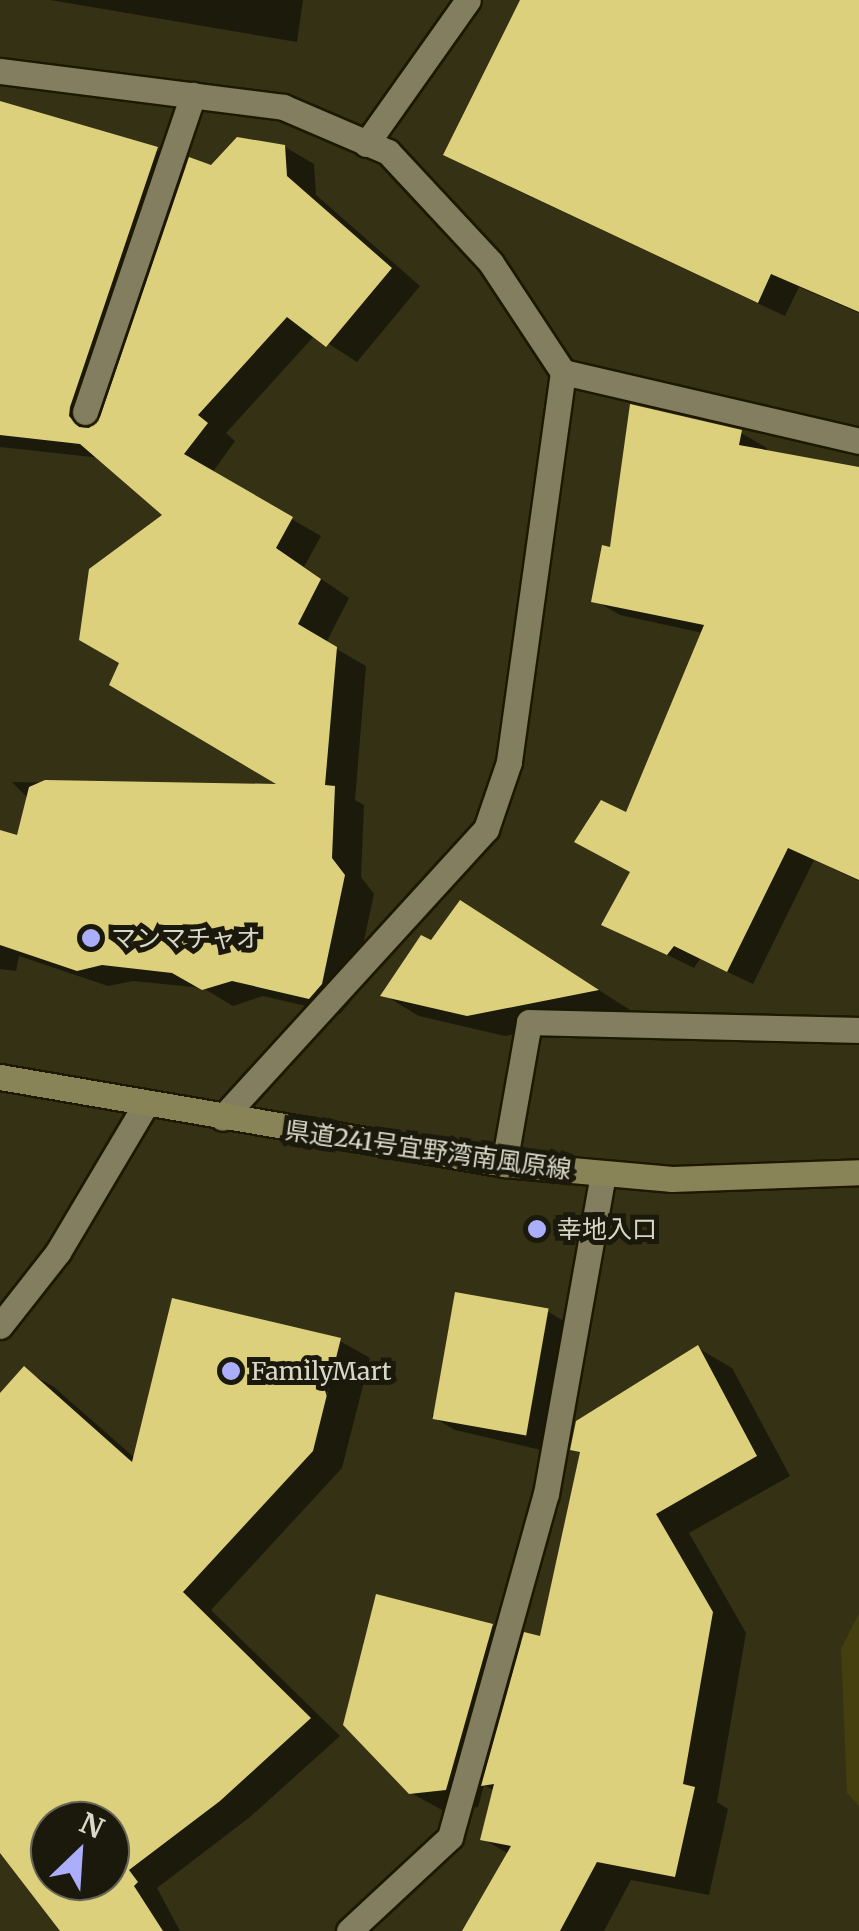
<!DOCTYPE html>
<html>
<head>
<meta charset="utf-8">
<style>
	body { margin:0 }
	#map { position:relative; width:859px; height:1931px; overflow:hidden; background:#353114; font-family:Merriweather,"Noto Sans JP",serif }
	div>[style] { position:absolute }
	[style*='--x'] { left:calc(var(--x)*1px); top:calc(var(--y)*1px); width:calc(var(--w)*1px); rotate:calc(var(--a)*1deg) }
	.green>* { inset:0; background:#453e0e }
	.shadow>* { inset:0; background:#0007 }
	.building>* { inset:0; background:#ddd07c; transform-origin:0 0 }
	.roads { filter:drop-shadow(2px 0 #1d1800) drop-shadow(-2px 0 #1d1800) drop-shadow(0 2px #1d1800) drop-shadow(0 -2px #1d1800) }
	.street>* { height:25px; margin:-12.5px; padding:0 12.5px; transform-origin:12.5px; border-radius:12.5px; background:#827e5f }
	.secondary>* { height:25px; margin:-12.5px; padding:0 12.5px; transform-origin:12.5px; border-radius:12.5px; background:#898358 }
	.dots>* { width:28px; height:28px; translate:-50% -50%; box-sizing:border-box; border:5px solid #1a190c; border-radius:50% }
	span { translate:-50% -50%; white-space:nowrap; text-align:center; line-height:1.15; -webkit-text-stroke:10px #1a190c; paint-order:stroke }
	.poi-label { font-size:25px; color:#d9d7c7 }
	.left { translate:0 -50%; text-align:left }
	.street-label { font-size:25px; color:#d9d7c7 }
	.north { position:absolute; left:30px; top:1801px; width:100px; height:100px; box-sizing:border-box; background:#1a190c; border:2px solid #666557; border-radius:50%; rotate:25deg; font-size:28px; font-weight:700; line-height:40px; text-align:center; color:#d9d7c7 }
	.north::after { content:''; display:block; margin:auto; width:35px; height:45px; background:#abaffb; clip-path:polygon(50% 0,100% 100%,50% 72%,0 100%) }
</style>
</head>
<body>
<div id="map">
	<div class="green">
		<div style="clip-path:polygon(859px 1613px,859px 1806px,847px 1793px,841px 1649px)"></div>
	</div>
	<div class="shadow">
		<div style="clip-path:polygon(50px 0,303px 0,297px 42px)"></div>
		<div style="clip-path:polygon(526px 0,859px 0,859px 313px,799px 287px,785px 316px,472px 169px)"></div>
		<div style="clip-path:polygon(0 142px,157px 150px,188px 168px,212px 168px,285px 147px,314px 164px,316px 195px,420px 286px,357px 362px,315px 335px,226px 433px,235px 441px,212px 473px,321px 536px,304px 567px,349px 598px,326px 643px,366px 666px,355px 800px,364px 805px,361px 877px,374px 894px,351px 1001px,340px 1014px,263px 996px,233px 1006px,203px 988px,133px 981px,108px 986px,19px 956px,16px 971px,0 969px,0 836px,115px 886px,12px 782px,286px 787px,122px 662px,166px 515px,101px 458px,0 447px)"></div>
		<div style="clip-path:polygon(741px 433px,767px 448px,766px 452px,859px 470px,859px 881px,814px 860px,753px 984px,700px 959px,694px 968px,605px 924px,633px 872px,628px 815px,703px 633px,620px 615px,594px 600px,612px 550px)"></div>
		<div style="clip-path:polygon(496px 924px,630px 1010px,505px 1036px,419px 1016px,384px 995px,432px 943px)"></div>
		<div style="clip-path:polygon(547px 1311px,572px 1326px,545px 1451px,455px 1430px,431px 1416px)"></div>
		<div style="clip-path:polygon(evenodd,340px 1341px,370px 1358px,342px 1468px,211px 1610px,340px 1736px,250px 1817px,157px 1888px,180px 1931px,63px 1931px,0 1848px,0 1397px,24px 1370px,54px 1387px,136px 1459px,340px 1341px,50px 1821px,110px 1821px,110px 1881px,50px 1881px,50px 1821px)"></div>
		<div style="clip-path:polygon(698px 1348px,732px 1368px,790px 1476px,689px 1533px,746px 1633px,717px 1802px,728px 1809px,709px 1895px,631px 1880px,604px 1931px,465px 1931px,509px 1854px,483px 1839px,495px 1791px,484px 1785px,478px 1807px,444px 1811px,411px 1793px,492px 1626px,523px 1644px,542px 1639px,582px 1453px,573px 1448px)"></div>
	</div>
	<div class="building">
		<div style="clip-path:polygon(520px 0,859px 0,859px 312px,771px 274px,758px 303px,443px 155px)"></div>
		<div style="clip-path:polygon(0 101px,158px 147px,70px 407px,69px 416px,79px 427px,89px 428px,100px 417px,189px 157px,211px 165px,237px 137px,285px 145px,287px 176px,392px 268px,326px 347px,287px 317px,198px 415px,208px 423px,184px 454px,293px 517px,276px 548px,321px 579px,298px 624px,337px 647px,325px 785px,335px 786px,332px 858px,345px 875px,322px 984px,309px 999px,232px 981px,202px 990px,172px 973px,102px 965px,77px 971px,0 945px,0 830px,17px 835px,29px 787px,45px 780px,276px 784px,109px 685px,119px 663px,79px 640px,89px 569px,162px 515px,80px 444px,0 435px)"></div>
		<div style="clip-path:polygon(630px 404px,742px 430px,739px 445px,859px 467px,859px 880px,788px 848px,727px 972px,674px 946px,667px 955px,601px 925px,630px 872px,574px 842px,601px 800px,626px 812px,704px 625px,591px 602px,602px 545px,610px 547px)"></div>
		<div style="clip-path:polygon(460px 900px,599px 990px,467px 1016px,380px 996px,421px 935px,431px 940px)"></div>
		<div style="left:455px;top:1292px;width:95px;height:129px;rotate:10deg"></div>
		<div style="clip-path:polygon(evenodd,172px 1298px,341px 1338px,313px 1451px,183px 1592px,311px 1718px,220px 1801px,129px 1870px,138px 1882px,134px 1886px,163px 1931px,60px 1931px,0 1853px,0 1393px,24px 1366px,132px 1462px,172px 1298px,50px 1821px,110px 1821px,110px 1881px,50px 1881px,50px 1821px)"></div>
		<div style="clip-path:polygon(698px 1345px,757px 1456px,656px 1514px,713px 1612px,683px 1784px,695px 1787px,675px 1877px,597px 1862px,560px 1931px,462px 1931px,511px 1846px,480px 1840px,494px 1784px,481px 1786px,524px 1632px,540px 1636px,580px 1452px,570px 1450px,576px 1421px)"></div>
		<div style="clip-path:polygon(376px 1594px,493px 1624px,446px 1790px,409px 1794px,343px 1725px)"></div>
	</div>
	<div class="roads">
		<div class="street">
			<div style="--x:0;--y:71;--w:285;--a:7.2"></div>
			<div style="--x:283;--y:107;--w:114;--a:23.2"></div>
			<div style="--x:388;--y:152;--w:151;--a:47.1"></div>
			<div style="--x:491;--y:263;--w:131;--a:56.6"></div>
			<div style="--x:563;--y:372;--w:394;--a:97.9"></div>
			<div style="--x:509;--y:762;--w:71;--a:108.9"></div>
			<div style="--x:486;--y:829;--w:391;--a:132.4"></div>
			<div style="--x:366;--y:144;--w:176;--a:-54.7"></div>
			<div style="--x:563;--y:372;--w:304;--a:13.1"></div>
			<div style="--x:85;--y:412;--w:335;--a:-71.2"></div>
			<div style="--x:504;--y:1164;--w:144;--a:-80"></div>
			<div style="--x:529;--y:1022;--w:330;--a:1.4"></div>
			<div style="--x:0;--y:1326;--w:94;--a:-51.9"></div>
			<div style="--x:58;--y:1252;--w:172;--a:-59.3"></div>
			<div style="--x:349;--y:1931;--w:138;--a:-42.9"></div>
			<div style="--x:450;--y:1837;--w:356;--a:-74.4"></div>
			<div style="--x:546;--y:1494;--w:325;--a:-79.9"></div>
		</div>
		<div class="secondary">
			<div style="--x:0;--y:1077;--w:511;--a:9.79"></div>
			<div style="--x:504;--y:1164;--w:169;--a:5.1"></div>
			<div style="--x:672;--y:1179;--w:187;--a:-2.1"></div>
		</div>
	</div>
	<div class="dots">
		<div style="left:91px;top:938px;background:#abaffb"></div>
		<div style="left:537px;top:1229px;background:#abaffb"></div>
		<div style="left:231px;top:1371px;background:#abaffb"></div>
	</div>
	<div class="poi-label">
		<span class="left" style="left:111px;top:938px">マンマチャオ</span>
		<span class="left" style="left:557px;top:1229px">幸地入口</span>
		<span class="left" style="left:251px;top:1371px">FamilyMart</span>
	</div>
	<div class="street-label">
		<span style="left:428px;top:1150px;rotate:8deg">県道241号宜野湾南風原線</span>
	</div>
	<div class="north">N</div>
</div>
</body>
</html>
